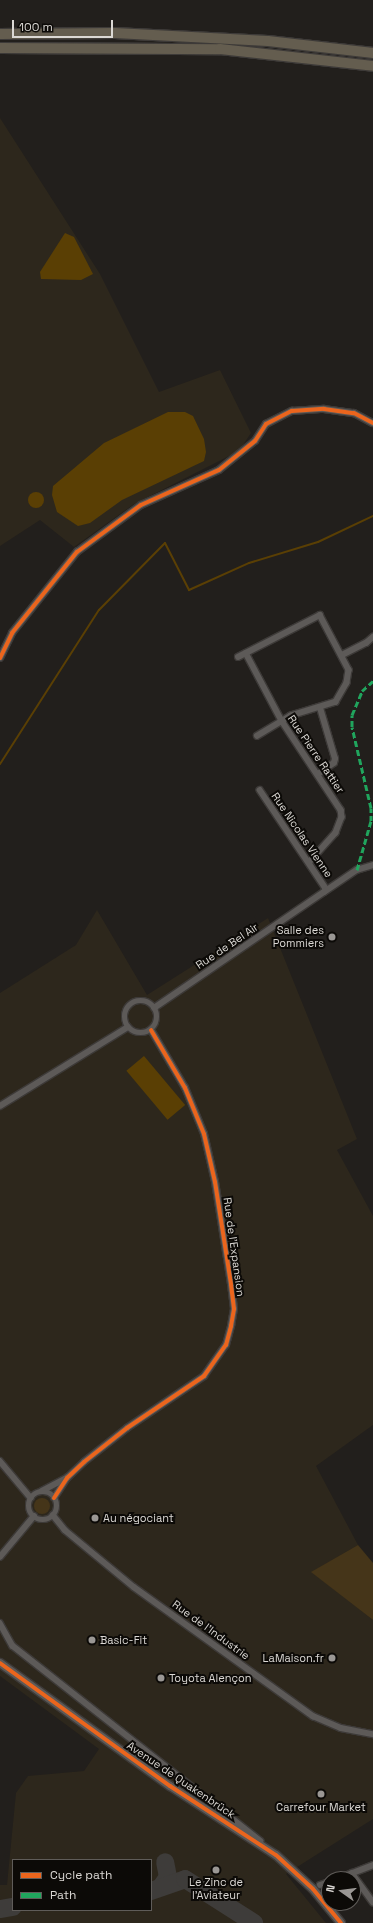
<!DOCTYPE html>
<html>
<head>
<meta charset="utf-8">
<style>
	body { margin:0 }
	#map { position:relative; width:373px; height:1923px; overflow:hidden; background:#221f1c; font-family:"Space Grotesk",sans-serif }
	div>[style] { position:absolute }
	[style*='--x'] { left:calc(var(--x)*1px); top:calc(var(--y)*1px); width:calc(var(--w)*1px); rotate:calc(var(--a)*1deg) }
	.built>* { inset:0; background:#2d271c }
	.green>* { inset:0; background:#453519 }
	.round { border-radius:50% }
	.water>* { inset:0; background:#5a3f04; transform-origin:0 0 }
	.stream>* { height:2px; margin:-1px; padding:0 1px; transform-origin:1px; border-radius:1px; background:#5a3f04 }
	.taxiway>* { height:18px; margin:-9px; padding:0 9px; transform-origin:9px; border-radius:9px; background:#3e3c3a }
	.roads { filter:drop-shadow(1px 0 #3d3a38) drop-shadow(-1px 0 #3d3a38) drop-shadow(0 1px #3d3a38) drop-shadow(0 -1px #3d3a38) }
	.minor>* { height:5.5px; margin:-2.75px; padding:0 2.75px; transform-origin:2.75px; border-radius:2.75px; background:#5d5a58 }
	.minor>.ring { margin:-2.75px; padding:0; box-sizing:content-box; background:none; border:5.5px solid #5d5a58; border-radius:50% }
	.secondary>* { height:8px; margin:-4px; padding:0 4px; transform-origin:4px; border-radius:4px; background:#5d5a58 }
	.motorway>* { height:10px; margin:-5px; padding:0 5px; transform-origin:5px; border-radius:5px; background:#645d4f }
	.quiet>* { height:3px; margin-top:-1.5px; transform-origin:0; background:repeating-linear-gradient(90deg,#20a55d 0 6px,transparent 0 9px) }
	.cycleway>* { height:4px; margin:-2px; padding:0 2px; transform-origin:2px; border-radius:2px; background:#eb651d }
	.dots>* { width:11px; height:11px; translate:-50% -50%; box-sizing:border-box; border:2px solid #0c0a07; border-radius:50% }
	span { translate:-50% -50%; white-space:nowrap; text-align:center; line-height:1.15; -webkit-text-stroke:4px #0c0a07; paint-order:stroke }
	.street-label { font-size:11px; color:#dbd8d4 }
	.poi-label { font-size:11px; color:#dbd8d4 }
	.right { translate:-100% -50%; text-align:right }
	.left { translate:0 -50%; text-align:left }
	.legend { position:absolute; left:12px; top:1859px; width:140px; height:52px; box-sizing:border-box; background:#0c0a07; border:1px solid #5f5c59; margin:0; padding:5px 7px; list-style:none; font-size:12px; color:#dbd8d4 }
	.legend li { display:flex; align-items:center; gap:8px; height:20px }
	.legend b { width:20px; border:1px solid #5f5c59 }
	.north { position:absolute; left:321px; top:1871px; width:40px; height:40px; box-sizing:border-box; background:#0c0a07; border:1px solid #5f5c59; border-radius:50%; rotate:284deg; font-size:11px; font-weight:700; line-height:16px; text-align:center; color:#dbd8d4 }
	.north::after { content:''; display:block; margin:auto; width:14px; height:18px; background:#9a9794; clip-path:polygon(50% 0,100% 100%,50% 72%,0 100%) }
	.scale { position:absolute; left:12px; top:20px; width:101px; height:18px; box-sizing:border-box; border:2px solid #dbd8d4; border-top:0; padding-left:5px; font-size:12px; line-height:14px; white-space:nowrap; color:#dbd8d4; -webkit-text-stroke:3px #0c0a07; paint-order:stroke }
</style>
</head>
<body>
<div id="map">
	<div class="built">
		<div style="clip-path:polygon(0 118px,100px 274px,159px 392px,220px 370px,251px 433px,239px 451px,134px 504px,74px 547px,40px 520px,0 546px)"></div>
		<div style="clip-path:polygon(evenodd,97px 910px,147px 995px,268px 918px,357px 1139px,337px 1150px,373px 1216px,373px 1425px,316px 1466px,358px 1545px,312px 1572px,373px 1620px,373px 1819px,286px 1874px,326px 1923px,0 1923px,0 1885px,7px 1885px,16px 1793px,28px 1776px,84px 1771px,99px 1749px,0 1676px,0 993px,76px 945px,97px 910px,13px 1860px,151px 1860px,151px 1910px,13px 1910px,13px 1860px)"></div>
	</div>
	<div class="green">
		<div class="round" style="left:34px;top:1498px;width:16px;height:16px"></div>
		<div style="clip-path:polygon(358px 1545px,373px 1563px,373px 1620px,311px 1572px)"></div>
	</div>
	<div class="water">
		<div style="clip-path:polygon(65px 233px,74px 237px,93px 274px,81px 280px,41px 279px,40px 272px)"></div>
		<div style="clip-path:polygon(168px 412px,185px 412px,193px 416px,204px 439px,206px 452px,204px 461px,122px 500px,90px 523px,78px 526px,57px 512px,52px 495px,53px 486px,104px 443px)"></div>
		<div class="round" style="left:28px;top:492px;width:16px;height:16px"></div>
		<div style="left:144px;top:1056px;width:64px;height:23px;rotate:50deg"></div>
	</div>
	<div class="stream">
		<div style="--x:0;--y:764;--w:183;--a:-57.3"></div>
		<div style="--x:99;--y:610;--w:94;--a:-45.4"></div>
		<div style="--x:165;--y:543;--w:53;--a:62.9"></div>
		<div style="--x:189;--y:590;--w:66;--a:-24.2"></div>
		<div style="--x:249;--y:563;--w:72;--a:-16.9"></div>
		<div style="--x:318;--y:542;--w:61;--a:-25.3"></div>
	</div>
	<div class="taxiway">
		<div style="--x:161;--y:1887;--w:12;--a:-55"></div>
		<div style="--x:168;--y:1877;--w:15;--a:-101"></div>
		<div style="--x:151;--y:1891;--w:36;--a:-19"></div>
		<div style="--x:185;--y:1879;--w:82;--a:32.5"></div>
		<div style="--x:0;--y:1909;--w:13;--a:-9"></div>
	</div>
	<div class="roads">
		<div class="minor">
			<div style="--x:246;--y:653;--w:77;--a:62.1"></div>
			<div style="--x:282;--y:721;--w:107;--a:56.5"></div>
			<div style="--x:341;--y:810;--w:7;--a:82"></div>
			<div style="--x:342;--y:817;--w:17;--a:111"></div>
			<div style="--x:336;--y:833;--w:39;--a:132"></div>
			<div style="--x:342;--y:655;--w:27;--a:-27"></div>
			<div style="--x:366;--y:643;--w:9;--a:-41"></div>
			<div style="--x:238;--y:657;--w:92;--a:-27.1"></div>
			<div style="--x:320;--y:615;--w:62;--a:62.2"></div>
			<div style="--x:349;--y:670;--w:13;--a:99"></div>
			<div style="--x:347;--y:683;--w:22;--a:120"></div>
			<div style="--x:336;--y:702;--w:47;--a:162.7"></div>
			<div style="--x:291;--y:716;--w:39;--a:149"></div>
			<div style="--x:0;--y:658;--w:28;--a:-64"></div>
			<div style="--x:12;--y:633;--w:104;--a:-51.3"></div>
			<div style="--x:77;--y:552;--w:79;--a:-36.3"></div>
			<div style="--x:141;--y:505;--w:85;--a:-24.2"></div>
			<div style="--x:219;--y:470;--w:46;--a:-38.9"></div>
			<div style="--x:255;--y:441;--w:20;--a:-57"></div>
			<div style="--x:266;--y:424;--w:29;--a:-27"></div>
			<div style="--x:292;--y:411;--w:32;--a:-4"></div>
			<div style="--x:324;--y:409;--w:30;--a:8"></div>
			<div style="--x:354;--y:413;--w:21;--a:28"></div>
			<div style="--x:318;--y:774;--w:19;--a:-35"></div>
			<div style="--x:334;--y:763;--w:4;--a:-76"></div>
			<div style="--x:335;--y:759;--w:53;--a:-106.4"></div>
			<div style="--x:260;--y:790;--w:120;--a:56.2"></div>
			<div class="ring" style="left:125px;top:1001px;width:26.5px;height:26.5px"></div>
			<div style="--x:154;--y:1008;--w:206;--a:-34.3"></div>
			<div style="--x:324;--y:892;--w:40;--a:-34"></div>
			<div style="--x:357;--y:870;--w:17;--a:-17"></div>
			<div style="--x:0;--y:1106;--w:150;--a:-31.7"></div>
			<div style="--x:0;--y:1461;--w:48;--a:50"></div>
			<div style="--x:42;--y:1491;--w:27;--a:-28"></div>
			<div class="ring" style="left:29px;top:1492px;width:22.5px;height:22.5px"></div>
			<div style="--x:54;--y:1498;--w:24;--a:-57"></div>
			<div style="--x:67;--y:1478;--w:23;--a:-43"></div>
			<div style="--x:84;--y:1462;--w:55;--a:-38.3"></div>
			<div style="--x:127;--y:1428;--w:93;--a:-34"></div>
			<div style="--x:204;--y:1376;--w:38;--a:-55"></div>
			<div style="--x:226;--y:1345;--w:20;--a:-75"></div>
			<div style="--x:231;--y:1326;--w:17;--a:-80"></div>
			<div style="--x:234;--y:1309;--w:25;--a:-97"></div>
			<div style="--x:231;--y:1284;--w:103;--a:-98.9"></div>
			<div style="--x:215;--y:1182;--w:49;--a:-102.9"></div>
			<div style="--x:204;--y:1134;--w:50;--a:-112.4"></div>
			<div style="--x:185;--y:1088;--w:67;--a:-120.4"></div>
			<div style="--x:53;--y:1515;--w:19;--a:51"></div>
			<div style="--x:65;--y:1530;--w:89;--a:39.6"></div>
			<div style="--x:134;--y:1587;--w:221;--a:35.8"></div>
			<div style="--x:313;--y:1716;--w:30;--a:23"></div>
			<div style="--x:341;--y:1728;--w:33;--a:11"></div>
			<div style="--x:0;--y:1557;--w:53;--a:-50.3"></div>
			<div style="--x:0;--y:1623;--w:26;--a:61"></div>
			<div style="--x:13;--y:1646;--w:315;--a:38.2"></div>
			<div style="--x:352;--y:1873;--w:36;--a:54"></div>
			<div style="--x:337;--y:1879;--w:39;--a:-21"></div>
			<div style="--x:320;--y:1885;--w:9;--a:-18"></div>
		</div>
		<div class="secondary">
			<div style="--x:0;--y:1663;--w:210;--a:35.9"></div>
			<div style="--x:170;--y:1786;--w:126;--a:33.1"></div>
			<div style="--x:276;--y:1855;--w:50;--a:42.6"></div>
			<div style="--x:313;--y:1889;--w:44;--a:50.5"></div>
		</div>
		<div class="motorway">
			<div style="--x:0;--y:34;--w:115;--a:-0.5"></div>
			<div style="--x:115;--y:33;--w:153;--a:3"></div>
			<div style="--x:268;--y:41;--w:106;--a:6.5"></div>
			<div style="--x:0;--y:48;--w:220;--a:0.3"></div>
			<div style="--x:220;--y:49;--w:154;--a:6.3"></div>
		</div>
	</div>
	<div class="quiet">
		<div style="--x:357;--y:870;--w:51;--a:-74.1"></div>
		<div style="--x:371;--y:821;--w:13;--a:-90"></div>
		<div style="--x:371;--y:808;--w:83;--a:-103.2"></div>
		<div style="--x:352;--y:727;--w:12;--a:-90"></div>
		<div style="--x:352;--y:715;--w:26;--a:-67"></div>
		<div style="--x:362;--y:691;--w:15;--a:-42"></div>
	</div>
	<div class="cycleway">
		<div style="--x:0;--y:658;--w:28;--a:-64"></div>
		<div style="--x:12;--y:633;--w:104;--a:-51.3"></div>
		<div style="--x:77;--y:552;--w:79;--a:-36.3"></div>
		<div style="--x:141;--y:505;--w:85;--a:-24.2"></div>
		<div style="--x:219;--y:470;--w:46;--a:-38.9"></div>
		<div style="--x:255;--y:441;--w:20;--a:-57"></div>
		<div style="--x:266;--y:424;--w:29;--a:-27"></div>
		<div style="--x:292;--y:411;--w:32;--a:-4"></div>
		<div style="--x:324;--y:409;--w:30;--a:8"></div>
		<div style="--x:354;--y:413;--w:21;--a:28"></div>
		<div style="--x:54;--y:1498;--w:24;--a:-57"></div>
		<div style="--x:67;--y:1478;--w:23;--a:-43"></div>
		<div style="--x:84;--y:1462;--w:55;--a:-38.3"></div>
		<div style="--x:127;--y:1428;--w:93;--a:-34"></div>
		<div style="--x:204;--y:1376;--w:38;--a:-55"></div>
		<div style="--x:226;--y:1345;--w:20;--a:-75"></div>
		<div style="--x:231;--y:1326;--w:17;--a:-80"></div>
		<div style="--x:234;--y:1309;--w:25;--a:-97"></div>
		<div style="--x:231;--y:1284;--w:103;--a:-98.9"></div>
		<div style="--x:215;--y:1182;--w:49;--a:-102.9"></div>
		<div style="--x:204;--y:1134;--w:50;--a:-112.4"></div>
		<div style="--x:185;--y:1088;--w:67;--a:-120.4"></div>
		<div style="--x:0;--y:1663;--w:210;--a:35.9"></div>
		<div style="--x:170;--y:1786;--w:126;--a:33.1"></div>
		<div style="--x:276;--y:1855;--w:50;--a:42.6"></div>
		<div style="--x:313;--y:1889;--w:44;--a:50.5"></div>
	</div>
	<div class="dots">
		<div style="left:332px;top:937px;background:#9a9794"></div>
		<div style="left:95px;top:1518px;background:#9a9794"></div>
		<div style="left:92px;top:1640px;background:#9a9794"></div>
		<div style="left:332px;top:1658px;background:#9a9794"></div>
		<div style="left:161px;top:1678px;background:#9a9794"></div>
		<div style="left:321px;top:1794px;background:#9a9794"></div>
		<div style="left:216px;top:1870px;background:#9a9794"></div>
	</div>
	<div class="street-label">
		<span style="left:316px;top:754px;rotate:56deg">Rue Pierre Rattier</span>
		<span style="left:302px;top:835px;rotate:56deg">Rue Nicolas Vienne</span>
		<span style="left:227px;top:946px;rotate:-34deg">Rue de Bel Air</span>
		<span style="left:234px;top:1247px;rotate:82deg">Rue de l'Expansion</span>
		<span style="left:211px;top:1630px;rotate:36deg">Rue de l'Industrie</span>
		<span style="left:181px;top:1780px;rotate:34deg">Avenue de Quakenbrück</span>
	</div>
	<div class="poi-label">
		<span class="right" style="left:324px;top:937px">Salle des<br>Pommiers</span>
		<span class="left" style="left:103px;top:1518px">Au négociant</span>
		<span class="left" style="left:100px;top:1640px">Basic-Fit</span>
		<span class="right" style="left:324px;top:1658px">LaMaison.fr</span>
		<span class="left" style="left:169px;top:1678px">Toyota Alençon</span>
		<span style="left:321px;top:1807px">Carrefour Market</span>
		<span style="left:216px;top:1889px">Le Zinc de<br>l'Aviateur</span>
	</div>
	<ul class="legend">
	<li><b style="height:5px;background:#eb651d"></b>Cycle path</li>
	<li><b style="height:5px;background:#20a55d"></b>Path</li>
	</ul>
	<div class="north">N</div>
	<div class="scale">100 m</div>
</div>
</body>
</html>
